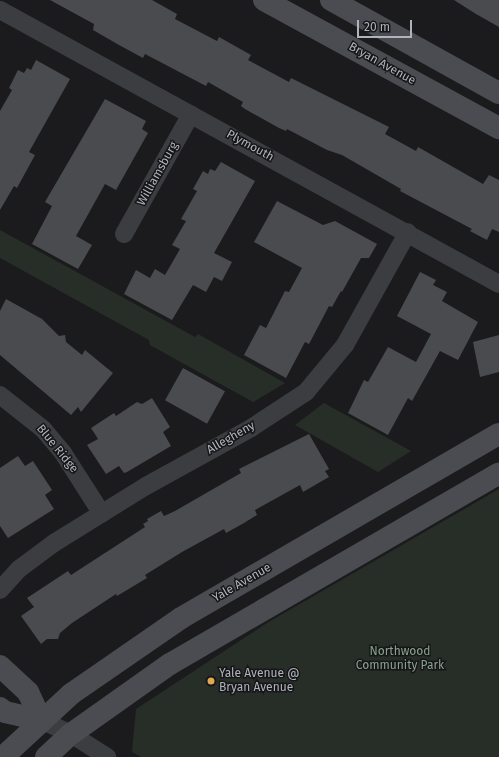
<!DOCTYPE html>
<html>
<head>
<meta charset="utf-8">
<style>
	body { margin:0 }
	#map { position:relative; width:499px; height:757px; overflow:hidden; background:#1b1b1d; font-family:"Fira Sans",sans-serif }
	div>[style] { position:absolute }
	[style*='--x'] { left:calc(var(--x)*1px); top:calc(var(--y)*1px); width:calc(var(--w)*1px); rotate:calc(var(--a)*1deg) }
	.green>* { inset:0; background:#272e28 }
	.building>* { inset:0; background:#4a4b4f; transform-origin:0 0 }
	.street>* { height:18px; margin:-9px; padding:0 9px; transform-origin:9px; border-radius:9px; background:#3c3d41 }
	.secondary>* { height:22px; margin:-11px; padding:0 11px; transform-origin:11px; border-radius:11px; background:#4a4c51 }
	.dots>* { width:11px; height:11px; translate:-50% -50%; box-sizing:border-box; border:2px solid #161618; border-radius:50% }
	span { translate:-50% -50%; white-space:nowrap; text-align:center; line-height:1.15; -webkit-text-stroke:3px #161618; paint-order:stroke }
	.street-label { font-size:12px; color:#afb3bb }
	.park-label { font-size:12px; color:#88a389 }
	.poi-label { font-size:12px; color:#afb3bb }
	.left { translate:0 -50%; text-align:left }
	.scale { position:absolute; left:357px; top:20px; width:55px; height:18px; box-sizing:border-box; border:2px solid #afb3bb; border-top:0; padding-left:5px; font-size:12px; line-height:14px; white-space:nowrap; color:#afb3bb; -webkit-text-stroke:3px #161618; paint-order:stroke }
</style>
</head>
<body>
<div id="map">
	<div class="green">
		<div style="clip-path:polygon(0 230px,195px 337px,198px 334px,285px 383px,253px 402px,150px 345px,149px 340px,0 258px)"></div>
		<div style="clip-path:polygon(324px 403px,411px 451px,378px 472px,295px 425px)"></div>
		<div style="clip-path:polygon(499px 489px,499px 757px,141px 757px,132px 752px,136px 709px,267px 623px)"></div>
	</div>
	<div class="building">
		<div style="clip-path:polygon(50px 0,152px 0,177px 14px,175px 19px,217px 41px,219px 37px,251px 55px,248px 60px,289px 82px,291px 78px,389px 127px,385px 134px,416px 151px,418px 147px,483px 184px,489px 175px,499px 180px,499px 232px,492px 229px,487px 240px,470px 231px,472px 229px,400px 191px,401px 189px,342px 155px,327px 150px,287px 129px,286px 131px,279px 128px,245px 109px,241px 106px,243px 102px,208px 82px,206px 86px,145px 54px,143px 58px,119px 45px,93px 30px,94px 24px)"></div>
		<div style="clip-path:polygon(454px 0,499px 0,499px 27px,476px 14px)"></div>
		<div style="clip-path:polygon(36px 60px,70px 79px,29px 152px,35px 155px,17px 188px,14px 186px,0 210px,0 111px,12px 90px,9px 88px,18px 70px,24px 73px,27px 68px,31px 70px)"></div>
		<div style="clip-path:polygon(105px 99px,146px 121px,142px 129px,148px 133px,116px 190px,105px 184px,76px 236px,92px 245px,78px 269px,32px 244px,52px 206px,45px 202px)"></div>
		<div style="clip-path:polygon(221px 162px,255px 181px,214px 253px,232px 262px,222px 281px,214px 277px,206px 292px,193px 285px,172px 320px,124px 294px,136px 270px,150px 278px,155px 269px,165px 275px,180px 249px,172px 245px,186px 221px,181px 219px,197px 191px,193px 189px,203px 171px,208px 174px,210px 169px,215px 171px)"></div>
		<div style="clip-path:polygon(277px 201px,323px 225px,335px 221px,377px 244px,369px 258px,361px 258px,342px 292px,341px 291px,332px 307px,329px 306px,309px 344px,305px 342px,286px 378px,244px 355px,260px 325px,266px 328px,285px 291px,289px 292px,302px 268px,254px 242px)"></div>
		<div style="clip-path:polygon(420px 272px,436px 280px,433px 285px,447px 292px,442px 301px,478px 322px,458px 360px,440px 351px,412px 401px,408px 398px,388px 435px,348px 413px,364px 380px,368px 382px,388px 347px,416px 362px,431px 334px,397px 316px)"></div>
		<div style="clip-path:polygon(6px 299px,42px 319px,59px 336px,65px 335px,66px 342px,82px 355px,85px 350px,113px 373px,81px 412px,78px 407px,71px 415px,0 355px,0 311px)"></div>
		<div style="clip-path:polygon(499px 335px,499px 372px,480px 377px,473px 342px)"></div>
		<div style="left:183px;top:368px;width:48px;height:37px;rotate:29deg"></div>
		<div style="clip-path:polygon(152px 398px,170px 427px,163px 432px,171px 446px,127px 472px,124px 473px,119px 466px,106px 474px,87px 445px,98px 439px,91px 428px,114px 413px,116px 416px,137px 402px,142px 404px)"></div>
		<div style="clip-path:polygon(309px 434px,329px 469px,325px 471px,329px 477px,303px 492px,300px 485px,255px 510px,257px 515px,244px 523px,226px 533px,224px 529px,182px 552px,145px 575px,147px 578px,117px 596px,116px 594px,72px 623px,60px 633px,58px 639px,47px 639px,41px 644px,21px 616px,34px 607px,27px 598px,68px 571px,71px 575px,145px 527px,143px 524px,148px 521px,147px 519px,161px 511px,164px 516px,175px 511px,241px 473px,239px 469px)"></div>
		<div style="clip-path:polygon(18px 456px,25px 466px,33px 461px,52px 490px,45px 495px,54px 509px,8px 538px,0 526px,0 468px)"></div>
	</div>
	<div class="street">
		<div style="--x:0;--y:10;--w:569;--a:28.77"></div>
		<div style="--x:124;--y:234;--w:137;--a:-60.8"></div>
		<div style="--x:0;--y:395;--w:55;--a:38.3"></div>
		<div style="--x:43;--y:429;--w:31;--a:50"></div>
		<div style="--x:63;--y:453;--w:72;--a:57.4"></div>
		<div style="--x:0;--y:590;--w:28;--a:-48"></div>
		<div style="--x:19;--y:569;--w:44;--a:-36.6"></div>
		<div style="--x:54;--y:543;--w:108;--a:-31.8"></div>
		<div style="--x:146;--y:486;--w:120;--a:-28.9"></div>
		<div style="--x:251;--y:428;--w:66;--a:-33.2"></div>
		<div style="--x:306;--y:392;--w:61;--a:-50.3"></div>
		<div style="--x:345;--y:345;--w:129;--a:-60.9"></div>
		<div style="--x:41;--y:720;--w:33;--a:25"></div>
		<div style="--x:71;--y:734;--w:43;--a:32.6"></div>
	</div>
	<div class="secondary">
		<div style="--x:264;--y:0;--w:268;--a:28.6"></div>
		<div style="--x:331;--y:0;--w:192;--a:29"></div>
		<div style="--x:0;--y:666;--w:38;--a:43"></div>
		<div style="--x:28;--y:692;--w:31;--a:65"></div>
		<div style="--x:0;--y:708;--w:6;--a:39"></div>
		<div style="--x:5;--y:712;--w:37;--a:13"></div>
		<div style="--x:3;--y:757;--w:93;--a:-42.8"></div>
		<div style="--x:71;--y:694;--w:134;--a:-34.6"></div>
		<div style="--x:181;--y:618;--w:367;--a:-30.1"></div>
		<div style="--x:46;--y:757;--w:34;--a:-43"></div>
		<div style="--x:71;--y:734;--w:121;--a:-35.3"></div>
		<div style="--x:170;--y:664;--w:380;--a:-30.1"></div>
	</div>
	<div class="dots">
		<div style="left:211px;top:681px;background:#dfa951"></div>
	</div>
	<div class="street-label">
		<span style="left:382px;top:64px;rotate:29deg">Bryan Avenue</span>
		<span style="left:250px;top:146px;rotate:29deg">Plymouth</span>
		<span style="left:158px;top:174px;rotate:-61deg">Williamsburg</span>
		<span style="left:231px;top:438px;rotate:-30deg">Allegheny</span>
		<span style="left:57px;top:449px;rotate:51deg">Blue Ridge</span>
		<span style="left:242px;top:583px;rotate:-30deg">Yale Avenue</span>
	</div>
	<div class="park-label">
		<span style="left:400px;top:659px">Northwood<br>Community Park</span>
	</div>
	<div class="poi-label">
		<span class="left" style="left:219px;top:681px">Yale Avenue @<br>Bryan Avenue</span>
	</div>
	<div class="scale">20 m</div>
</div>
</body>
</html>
